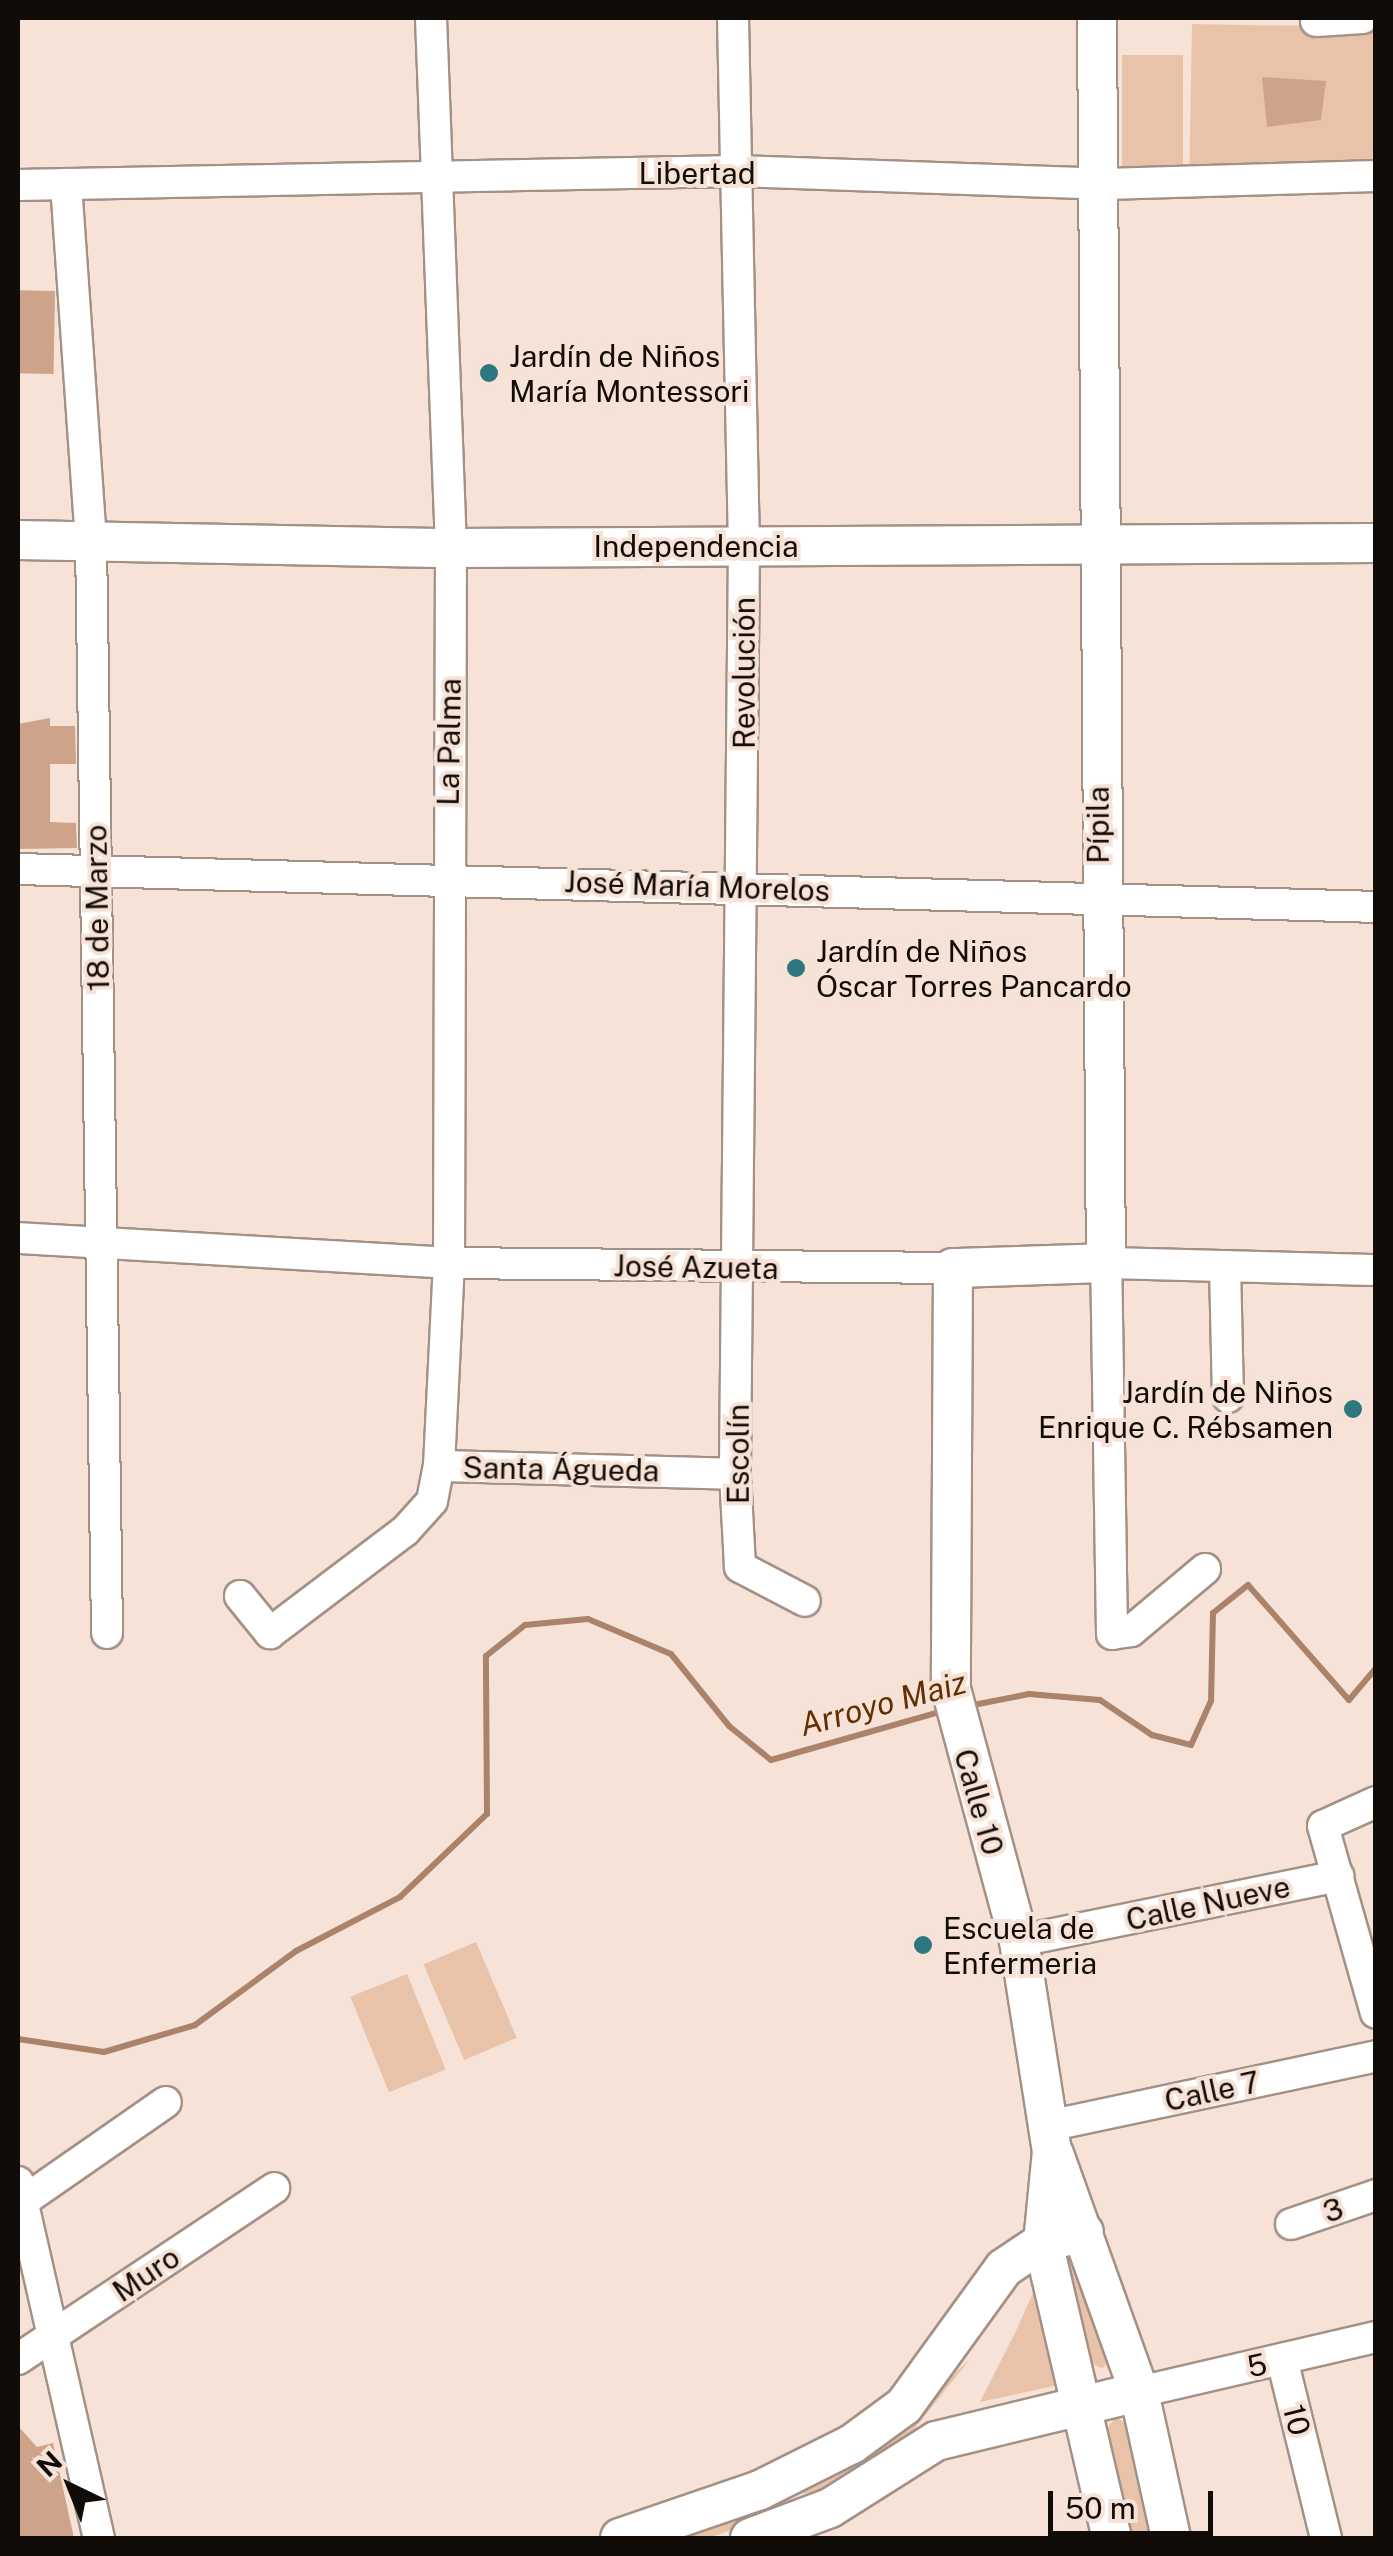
<!DOCTYPE html>
<html>
<head>
<meta charset="utf-8">
<style>
	body { margin:0 }
	#map { position:relative; width:1393px; height:2556px; overflow:hidden; background:#f6e2d6; font-family:"Public Sans",sans-serif }
	div>[style] { position:absolute }
	[style*='--x'] { left:calc(var(--x)*1px); top:calc(var(--y)*1px); width:calc(var(--w)*1px); rotate:calc(var(--a)*1deg) }
	.green>* { inset:0; background:#e9c2aa; transform-origin:0 0 }
	.stream>* { height:6px; margin:-3px; padding:0 3px; transform-origin:3px; border-radius:3px; background:#aa836a }
	.building>* { inset:0; background:#cda48a; transform-origin:0 0 }
	.roads { filter:drop-shadow(2px 0 #a49186) drop-shadow(-2px 0 #a49186) drop-shadow(0 2px #a49186) drop-shadow(0 -2px #a49186) }
	.minor>* { height:30px; margin:-15px; padding:0 15px; transform-origin:15px; border-radius:15px; background:#fff }
	.major>* { height:38px; margin:-19px; padding:0 19px; transform-origin:19px; border-radius:19px; background:#fff }
	.dots>* { width:28px; height:28px; translate:-50% -50%; box-sizing:border-box; border:5px solid #f6e2d6; border-radius:50% }
	span { translate:-50% -50%; white-space:nowrap; text-align:center; line-height:1.15; -webkit-text-stroke:8px #f6e2d6; paint-order:stroke }
	.street-label { font-size:30px; color:#120c08 }
	.poi-label { font-size:30px; color:#120c08 }
	.left { translate:0 -50%; text-align:left }
	.right { translate:-100% -50%; text-align:right }
	.water-label { font-size:32px; color:#633003; font-style:italic }
	.frame { position:absolute; inset:0; border:20px solid #120c08; pointer-events:none }
	.north { position:absolute; left:20px; top:2436px; width:100px; height:100px; -webkit-text-stroke:8px #f6e2d6; paint-order:stroke; rotate:317deg; font-size:28px; font-weight:700; line-height:40px; text-align:center; color:#120c08 }
	.north::after { content:''; display:block; margin:auto; width:35px; height:45px; background:#120c08; clip-path:polygon(50% 0,100% 100%,50% 72%,0 100%) }
	.scale { position:absolute; left:1048px; top:2491px; width:165px; height:45px; box-sizing:border-box; border:5px solid #120c08; border-top:0; padding-left:12px; font-size:30px; line-height:35px; white-space:nowrap; color:#120c08; -webkit-text-stroke:8px #f6e2d6; paint-order:stroke }
</style>
</head>
<body>
<div id="map">
	<div class="green">
		<div style="left:1192px;top:24px;width:183px;height:146px;rotate:1deg"></div>
		<div style="left:1122px;top:55px;width:61px;height:116px"></div>
		<div style="left:476px;top:1942px;width:104px;height:57px;rotate:67deg"></div>
		<div style="left:407px;top:1974px;width:103px;height:61px;rotate:68deg"></div>
		<div style="clip-path:polygon(1055px 2210px,1109px 2363px,1102px 2368px,1090px 2363px)"></div>
		<div style="clip-path:polygon(1044px 2268px,1076px 2381px,980px 2402px,1016px 2331px)"></div>
		<div style="clip-path:polygon(971px 2358px,903px 2443px,825px 2490px,794px 2495px,917px 2409px)"></div>
		<div style="clip-path:polygon(1116px 2417px,1131px 2427px,1153px 2538px,1128px 2538px,1105px 2431px)"></div>
		<div style="clip-path:polygon(759px 2508px,753px 2522px,709px 2538px,652px 2538px)"></div>
	</div>
	<div class="stream">
		<div style="--x:968;--y:1706;--w:62;--a:-11.1"></div>
		<div style="--x:1029;--y:1694;--w:71;--a:4.8"></div>
		<div style="--x:1100;--y:1700;--w:63;--a:33.9"></div>
		<div style="--x:1152;--y:1735;--w:40;--a:14.4"></div>
		<div style="--x:1191;--y:1745;--w:48;--a:-65.6"></div>
		<div style="--x:1211;--y:1701;--w:88;--a:-88.7"></div>
		<div style="--x:1213;--y:1613;--w:45;--a:-38.7"></div>
		<div style="--x:1248;--y:1585;--w:153;--a:48.7"></div>
		<div style="--x:1349;--y:1700;--w:42;--a:-49.8"></div>
		<div style="--x:18;--y:2039;--w:87;--a:8.6"></div>
		<div style="--x:104;--y:2052;--w:95;--a:-16.5"></div>
		<div style="--x:195;--y:2025;--w:125;--a:-36.2"></div>
		<div style="--x:296;--y:1951;--w:117;--a:-27.4"></div>
		<div style="--x:400;--y:1897;--w:120;--a:-43.7"></div>
		<div style="--x:487;--y:1814;--w:158;--a:-90.4"></div>
		<div style="--x:486;--y:1656;--w:50;--a:-38.5"></div>
		<div style="--x:525;--y:1625;--w:63;--a:-5.4"></div>
		<div style="--x:588;--y:1619;--w:90;--a:22.9"></div>
		<div style="--x:671;--y:1654;--w:92;--a:51.1"></div>
		<div style="--x:729;--y:1726;--w:54;--a:39"></div>
		<div style="--x:771;--y:1760;--w:182;--a:-15.9"></div>
	</div>
	<div class="building">
		<div style="clip-path:polygon(1262px 77px,1326px 81px,1321px 120px,1267px 127px)"></div>
		<div style="left:55px;top:291px;width:83px;height:37px;rotate:91deg"></div>
		<div style="clip-path:polygon(50px 718px,50px 726px,75px 726px,76px 764px,50px 764px,50px 822px,76px 823px,77px 848px,18px 849px,18px 724px)"></div>
		<div style="clip-path:polygon(18px 2426px,37px 2447px,53px 2443px,74px 2538px,18px 2538px)"></div>
	</div>
	<div class="roads">
		<div class="minor">
			<div style="--x:733;--y:18;--w:528;--a:88.81"></div>
			<div style="--x:744;--y:546;--w:928;--a:90.56"></div>
			<div style="--x:735;--y:1474;--w:93;--a:86.9"></div>
			<div style="--x:740;--y:1567;--w:73;--a:27.6"></div>
			<div style="--x:1316;--y:21;--w:47;--a:-3.7"></div>
			<div style="--x:66;--y:184;--w:357;--a:86"></div>
			<div style="--x:91;--y:540;--w:1093;--a:89.16"></div>
			<div style="--x:18;--y:185;--w:719;--a:-1.12"></div>
			<div style="--x:737;--y:171;--w:368;--a:2"></div>
			<div style="--x:1105;--y:184;--w:271;--a:-1.7"></div>
			<div style="--x:18;--y:869;--w:1359;--a:1.6"></div>
			<div style="--x:18;--y:1238;--w:432;--a:3.3"></div>
			<div style="--x:449;--y:1263;--w:504;--a:0.57"></div>
			<div style="--x:1225;--y:1266;--w:131;--a:88.7"></div>
			<div style="--x:439;--y:1466;--w:296;--a:1.5"></div>
			<div style="--x:1205;--y:1569;--w:97;--a:140"></div>
			<div style="--x:1131;--y:1631;--w:19;--a:171"></div>
			<div style="--x:1112;--y:1634;--w:371;--a:-90.9"></div>
			<div style="--x:1106;--y:1263;--w:270;--a:1.5"></div>
			<div style="--x:240;--y:1596;--w:48;--a:51"></div>
			<div style="--x:270;--y:1633;--w:169;--a:-37.1"></div>
			<div style="--x:405;--y:1531;--w:40;--a:-48"></div>
			<div style="--x:432;--y:1501;--w:36;--a:-79"></div>
			<div style="--x:439;--y:1466;--w:203;--a:-87.2"></div>
			<div style="--x:449;--y:1263;--w:715;--a:-89.84"></div>
			<div style="--x:451;--y:548;--w:530;--a:-92.16"></div>
			<div style="--x:1376;--y:1802;--w:58;--a:155.6"></div>
			<div style="--x:1323;--y:1826;--w:194;--a:74.2"></div>
			<div style="--x:1019;--y:1941;--w:326;--a:-11.5"></div>
			<div style="--x:1048;--y:2126;--w:335;--a:-12"></div>
			<div style="--x:18;--y:2182;--w:365;--a:77.2"></div>
			<div style="--x:22;--y:2202;--w:175;--a:-34.8"></div>
			<div style="--x:1291;--y:2224;--w:90;--a:-18.8"></div>
			<div style="--x:18;--y:2359;--w:308;--a:-33.7"></div>
			<div style="--x:1282;--y:2359;--w:184;--a:76.2"></div>
			<div style="--x:1139;--y:2392;--w:243;--a:-13.1"></div>
		</div>
		<div class="major">
			<div style="--x:1097;--y:18;--w:1245;--a:89.59"></div>
			<div style="--x:1106;--y:1263;--w:153;--a:178.1"></div>
			<div style="--x:953;--y:1268;--w:421;--a:90.3"></div>
			<div style="--x:951;--y:1689;--w:261;--a:74.9"></div>
			<div style="--x:1019;--y:1941;--w:213;--a:81.1"></div>
			<div style="--x:1052;--y:2151;--w:91;--a:95.6"></div>
			<div style="--x:1043;--y:2242;--w:304;--a:76.9"></div>
			<div style="--x:18;--y:540;--w:433;--a:1.1"></div>
			<div style="--x:451;--y:548;--w:925;--a:-0.31"></div>
			<div style="--x:1054;--y:2154;--w:253;--a:70.3"></div>
			<div style="--x:1139;--y:2392;--w:149;--a:77.6"></div>
			<div style="--x:620;--y:2538;--w:148;--a:-18.9"></div>
			<div style="--x:760;--y:2490;--w:103;--a:-26.6"></div>
			<div style="--x:852;--y:2444;--w:64;--a:-36.2"></div>
			<div style="--x:904;--y:2406;--w:170;--a:-54.1"></div>
			<div style="--x:1004;--y:2268;--w:47;--a:-33.7"></div>
			<div style="--x:1043;--y:2242;--w:42;--a:-13.7"></div>
			<div style="--x:750;--y:2538;--w:85;--a:-20.6"></div>
			<div style="--x:830;--y:2508;--w:125;--a:-32.3"></div>
			<div style="--x:936;--y:2441;--w:209;--a:-13.6"></div>
		</div>
	</div>
	<div class="dots">
		<div style="left:489px;top:373px;background:#2e777e"></div>
		<div style="left:796px;top:968px;background:#2e777e"></div>
		<div style="left:1353px;top:1409px;background:#2e777e"></div>
		<div style="left:923px;top:1945px;background:#2e777e"></div>
	</div>
	<div class="street-label">
		<span style="left:697px;top:173px">Libertad</span>
		<span style="left:696px;top:546px">Independencia</span>
		<span style="left:744px;top:673px;rotate:-90deg">Revolución</span>
		<span style="left:449px;top:742px;rotate:-89deg">La Palma</span>
		<span style="left:1098px;top:825px;rotate:-90deg">Pípila</span>
		<span style="left:697px;top:886px;rotate:2deg">José María Morelos</span>
		<span style="left:97px;top:908px;rotate:-91deg">18 de Marzo</span>
		<span style="left:696px;top:1267px;rotate:1deg">José Azueta</span>
		<span style="left:738px;top:1454px;rotate:-90deg">Escolín</span>
		<span style="left:561px;top:1469px;rotate:1deg">Santa Águeda</span>
		<span style="left:979px;top:1802px;rotate:74deg">Calle 10</span>
		<span style="left:1208px;top:1903px;rotate:-12deg">Calle Nueve</span>
		<span style="left:1212px;top:2091px;rotate:-12deg">Calle 7</span>
		<span style="left:1333px;top:2210px;rotate:-19deg">3</span>
		<span style="left:146px;top:2274px;rotate:-34deg">Muro</span>
		<span style="left:1257px;top:2365px;rotate:-13deg">5</span>
		<span style="left:1297px;top:2420px;rotate:76deg">10</span>
	</div>
	<div class="poi-label">
		<span class="left" style="left:509px;top:373px">Jardín de Niños<br>María Montessori</span>
		<span class="left" style="left:816px;top:968px">Jardín de Niños<br>Óscar Torres Pancardo</span>
		<span class="right" style="left:1333px;top:1409px">Jardín de Niños<br>Enrique C. Rébsamen</span>
		<span class="left" style="left:943px;top:1945px">Escuela de<br>Enfermeria</span>
	</div>
	<div class="water-label">
		<span style="left:883px;top:1704px;rotate:-15deg">Arroyo Maiz</span>
	</div>
	<div class="frame"></div>
	<div class="north">N</div>
	<div class="scale">50 m</div>
</div>
</body>
</html>
